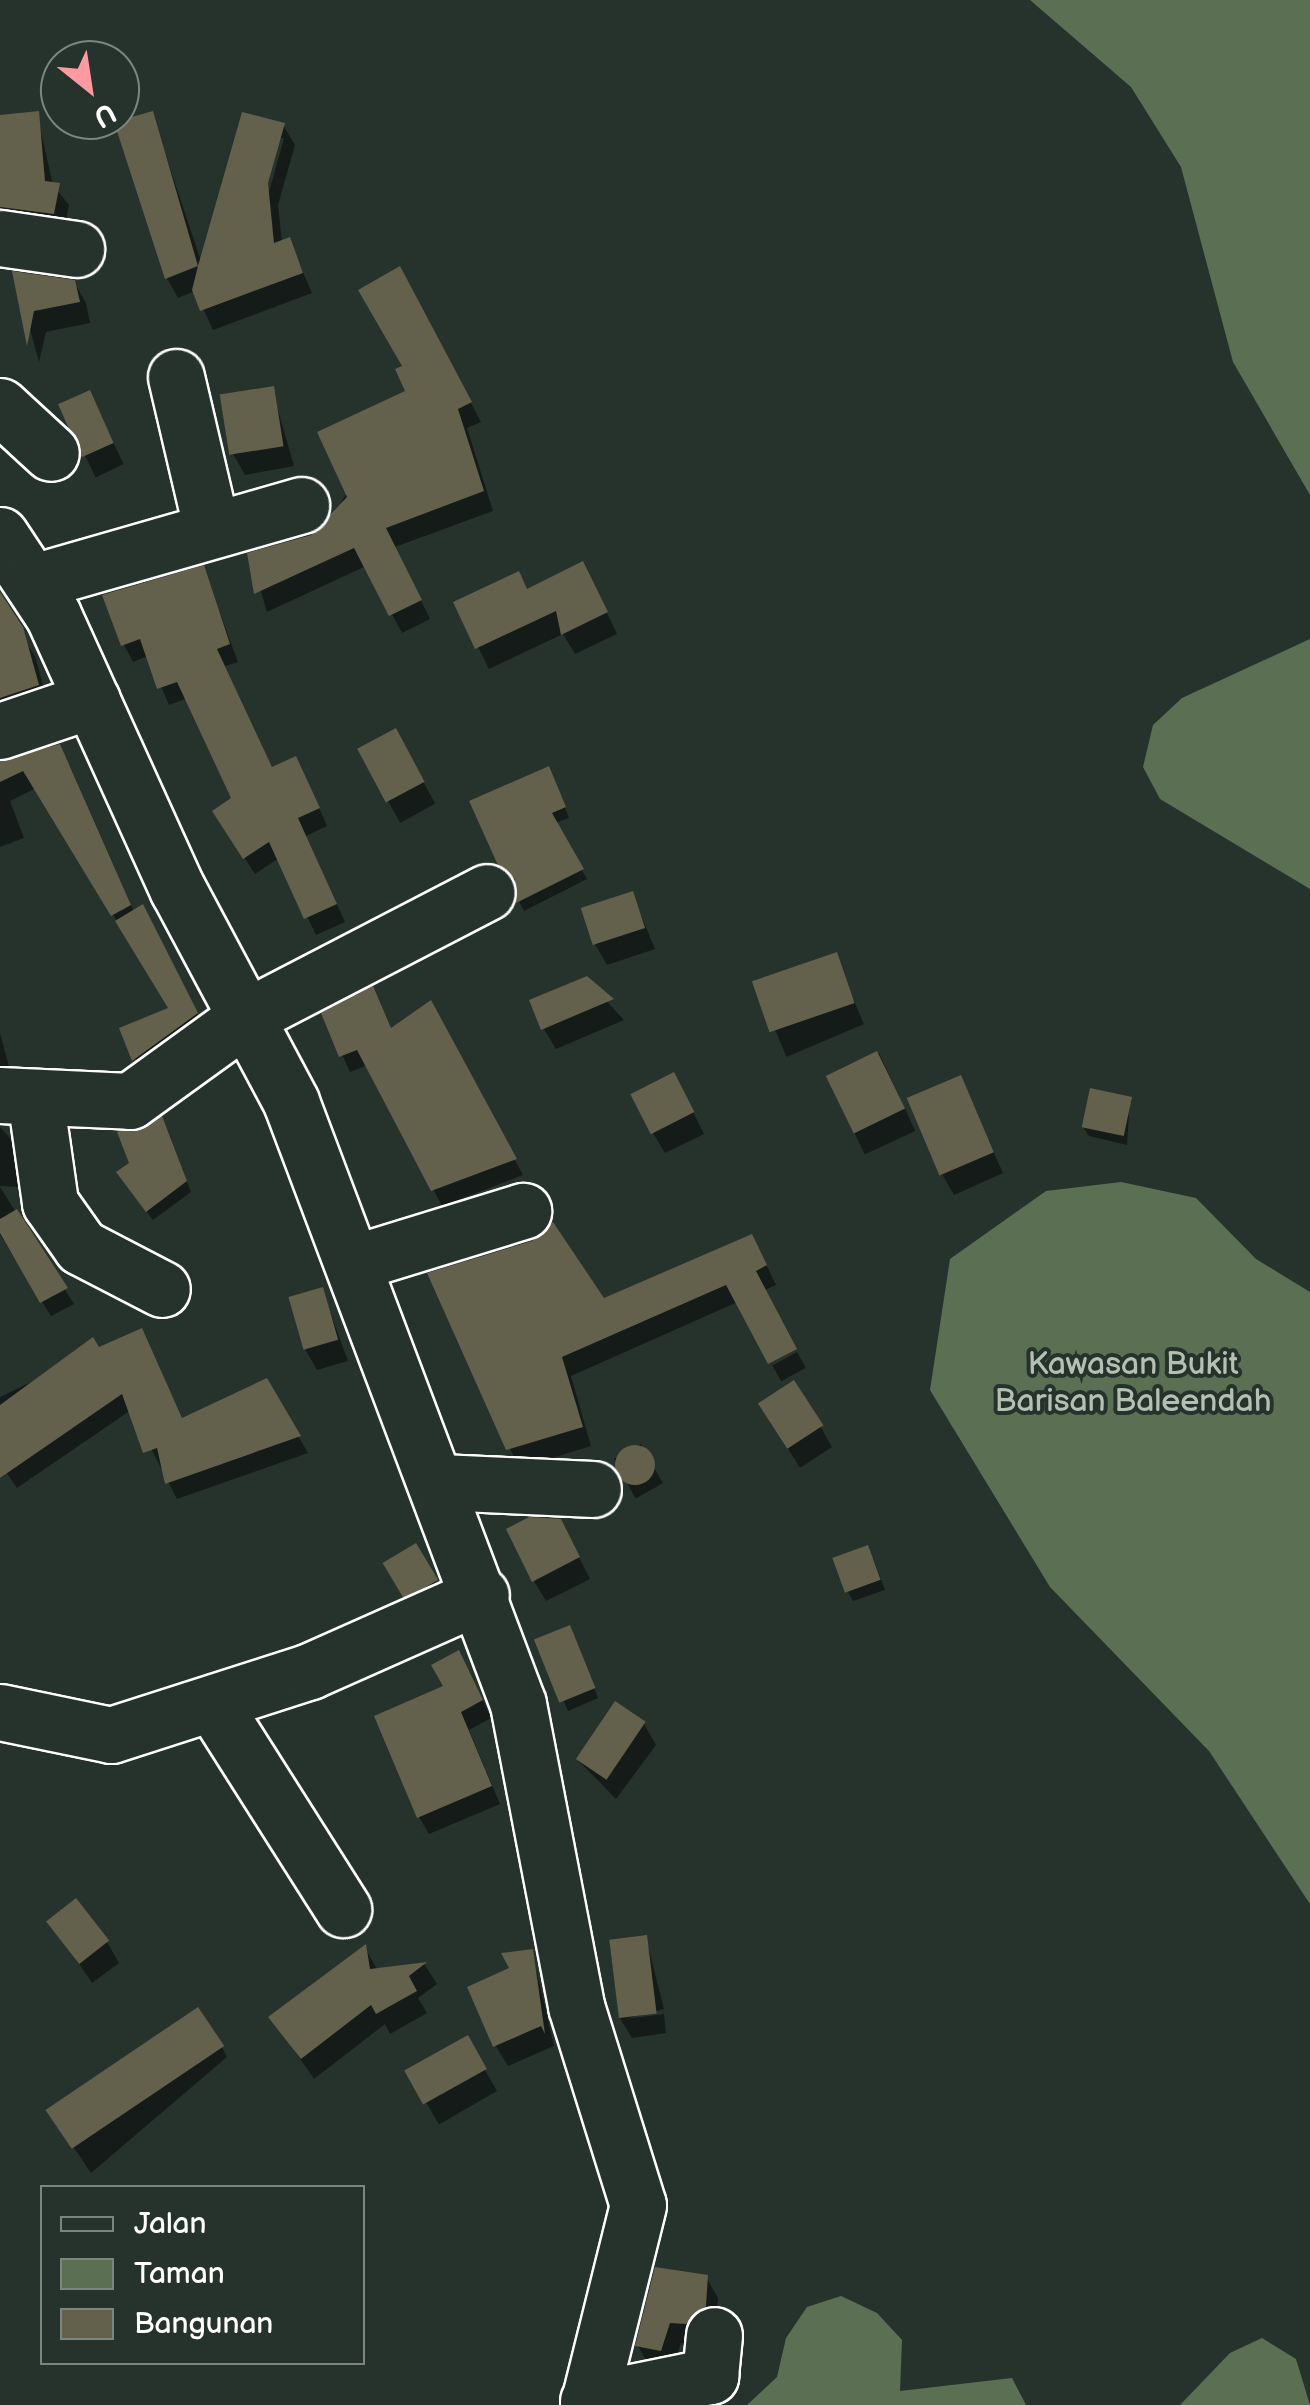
<!DOCTYPE html>
<html>
<head>
<meta charset="utf-8">
<style>
	body { margin:0 }
	#map { position:relative; width:1310px; height:2405px; overflow:hidden; background:#26332d; font-family:"Balsamiq Sans",sans-serif }
	div>[style] { position:absolute }
	[style*='--x'] { left:calc(var(--x)*1px); top:calc(var(--y)*1px); width:calc(var(--w)*1px); rotate:calc(var(--a)*1deg) }
	.green>* { inset:0; background:#5b7053 }
	.shadow>* { inset:0; background:#0007; transform-origin:0 0 }
	.building>* { inset:0; background:#63604c; transform-origin:0 0 }
	.round { border-radius:50% }
	.roads { filter:drop-shadow(2px 0 #fff) drop-shadow(-2px 0 #fff) drop-shadow(0 2px #fff) drop-shadow(0 -2px #fff) }
	.minor>* { height:55px; margin:-27.5px; padding:0 27.5px; transform-origin:27.5px; border-radius:27.5px; background:#26332d }
	span { translate:-50% -50%; white-space:nowrap; text-align:center; line-height:1.15; -webkit-text-stroke:8px #26332d; paint-order:stroke }
	.park-label { font-size:32px; color:#b5bfb2 }
	.legend { position:absolute; left:40px; top:2185px; width:325px; height:180px; box-sizing:border-box; background:#26332d; border:2px solid #7d8581; margin:0; padding:12px 18px; list-style:none; font-size:30px; color:#fff }
	.legend li { display:flex; align-items:center; gap:20px; height:50px }
	.legend b { width:50px; border:2px solid #7d8581 }
	.north { position:absolute; left:40px; top:40px; width:100px; height:100px; box-sizing:border-box; background:#26332d; border:2px solid #7d8581; border-radius:50%; rotate:150deg; font-size:28px; font-weight:700; line-height:40px; text-align:center; color:#fff }
	.north::after { content:''; display:block; margin:auto; width:35px; height:45px; background:#ff9aa2; clip-path:polygon(50% 0,100% 100%,50% 72%,0 100%) }
</style>
</head>
<body>
<div id="map">
	<div class="green">
		<div style="clip-path:polygon(1030px 0,1310px 0,1310px 495px,1233px 362px,1181px 167px,1131px 87px)"></div>
		<div style="clip-path:polygon(1310px 639px,1310px 889px,1160px 799px,1143px 767px,1153px 725px,1182px 698px)"></div>
		<div style="clip-path:polygon(1121px 1182px,1196px 1198px,1256px 1259px,1310px 1292px,1310px 1904px,1209px 1751px,1050px 1587px,930px 1390px,950px 1259px,1046px 1191px)"></div>
		<div style="clip-path:polygon(841px 2296px,877px 2313px,902px 2340px,900px 2391px,1012px 2378px,1026px 2405px,747px 2405px,777px 2377px,786px 2338px,807px 2307px)"></div>
		<div style="clip-path:polygon(1262px 2338px,1296px 2359px,1310px 2405px,1180px 2405px,1230px 2353px)"></div>
	</div>
	<div class="shadow">
		<div style="clip-path:polygon(37px 114px,53px 185px,69px 205px,64px 232px,0 232px,0 117px)"></div>
		<div style="clip-path:polygon(evenodd,152px 114px,202px 264px,283px 125px,295px 145px,278px 205px,282px 243px,289px 240px,312px 293px,213px 330px,195px 291px,178px 298px,167px 278px,152px 114px,278px 138px,284px 138px,268px 196px,263px 195px,278px 138px)"></div>
		<div style="clip-path:polygon(15px 274px,74px 282px,86px 303px,90px 323px,46px 332px,39px 362px)"></div>
		<div style="clip-path:polygon(410px 288px,481px 422px,467px 428px,493px 511px,395px 547px,430px 619px,402px 633px,366px 566px,267px 612px,250px 555px,325px 529px,408px 392px)"></div>
		<div style="clip-path:polygon(272px 389px,294px 466px,245px 475px,233px 454px)"></div>
		<div style="left:89px;top:393px;width:79px;height:31px;rotate:64deg"></div>
		<div style="clip-path:polygon(203px 568px,238px 662px,225px 666px,273px 770px,305px 776px,327px 826px,306px 836px,345px 922px,316px 935px,279px 858px,255px 874px,225px 828px,235px 799px,188px 698px,169px 705px,148px 656px,133px 662px,124px 645px)"></div>
		<div style="clip-path:polygon(594px 585px,617px 634px,575px 654px,563px 634px,489px 669px,456px 603px)"></div>
		<div style="clip-path:polygon(0 603px,35px 656px,48px 704px,0 724px)"></div>
		<div style="left:395px;top:731px;width:83px;height:40px;rotate:61deg"></div>
		<div style="clip-path:polygon(0 763px,70px 766px,134px 912px,142px 908px,202px 1024px,140px 1069px,122px 1030px,171px 1010px,36px 788px,10px 801px,24px 838px,0 847px)"></div>
		<div style="clip-path:polygon(554px 779px,569px 818px,555px 823px,587px 879px,524px 911px,499px 862px)"></div>
		<div style="clip-path:polygon(632px 894px,655px 949px,607px 965px,595px 944px)"></div>
		<div style="left:835px;top:956px;width:74px;height:84px;rotate:67deg"></div>
		<div style="clip-path:polygon(586px 979px,624px 1020px,556px 1049px,544px 1029px)"></div>
		<div style="clip-path:polygon(372px 989px,392px 1030px,430px 1004px,523px 1175px,442px 1206px,368px 1065px,350px 1072px,324px 1015px)"></div>
		<div style="clip-path:polygon(0 1033px,11px 1074px,0 1078px)"></div>
		<div style="left:879px;top:1053px;width:86px;height:56px;rotate:65deg"></div>
		<div style="clip-path:polygon(960px 1078px,1003px 1173px,954px 1195px,942px 1174px)"></div>
		<div style="clip-path:polygon(685px 1096px,704px 1134px,665px 1153px,653px 1133px)"></div>
		<div style="clip-path:polygon(1130px 1099px,1127px 1145px,1089px 1136px,1083px 1127px)"></div>
		<div style="clip-path:polygon(0 1127px,15px 1144px,21px 1187px,0 1186px)"></div>
		<div style="clip-path:polygon(167px 1129px,191px 1192px,153px 1220px,125px 1182px)"></div>
		<div style="clip-path:polygon(0 1187px,74px 1304px,51px 1316px,0 1235px)"></div>
		<div style="clip-path:polygon(762px 1256px,776px 1285px,571px 1376px,591px 1446px,519px 1468px,430px 1275px,602px 1301px)"></div>
		<div style="clip-path:polygon(322px 1290px,348px 1361px,317px 1370px,305px 1349px)"></div>
		<div style="clip-path:polygon(98px 1350px,182px 1420px,266px 1381px,308px 1453px,177px 1499px,131px 1410px,17px 1488px,0 1463px,0 1397px)"></div>
		<div style="left:797px;top:1352px;width:18px;height:28px;rotate:61deg"></div>
		<div style="clip-path:polygon(773px 1424px,820px 1426px,832px 1447px,800px 1468px)"></div>
		<div style="left:641px;top:1444px;width:45px;height:31px;rotate:61deg"></div>
		<div style="clip-path:polygon(572px 1543px,590px 1579px,546px 1601px,534px 1581px)"></div>
		<div style="left:415px;top:1546px;width:64px;height:34px;rotate:60deg"></div>
		<div style="clip-path:polygon(873px 1558px,885px 1590px,853px 1601px,848px 1592px)"></div>
		<div style="clip-path:polygon(574px 1638px,598px 1698px,568px 1711px,538px 1640px)"></div>
		<div style="clip-path:polygon(468px 1670px,491px 1718px,469px 1730px,500px 1804px,429px 1834px,419px 1817px,446px 1687px)"></div>
		<div style="clip-path:polygon(644px 1724px,656px 1745px,616px 1799px,576px 1758px)"></div>
		<div style="clip-path:polygon(50px 1921px,107px 1942px,119px 1963px,92px 1983px)"></div>
		<div style="clip-path:polygon(646px 1938px,664px 2009px,625px 2019px,664px 2014px,666px 2033px,632px 2038px,619px 2017px)"></div>
		<div style="clip-path:polygon(365px 1948px,378px 1971px,425px 1965px,437px 1984px,418px 1998px,427px 2013px,390px 2034px,385px 2024px,314px 2079px,272px 2018px)"></div>
		<div style="clip-path:polygon(532px 1952px,554px 2046px,508px 2066px,496px 2046px,512px 1970px)"></div>
		<div style="left:467px;top:2039px;width:60px;height:67px;rotate:60deg"></div>
		<div style="clip-path:polygon(222px 2047px,227px 2057px,91px 2173px,65px 2134px)"></div>
		<div style="clip-path:polygon(706px 2277px,718px 2298px,716px 2327px,698px 2344px,681px 2343px,672px 2371px,650px 2367px,638px 2346px)"></div>
	</div>
	<div class="building">
		<div style="clip-path:polygon(39px 111px,45px 181px,60px 183px,54px 214px,0 207px,0 115px)"></div>
		<div style="clip-path:polygon(153px 111px,198px 266px,242px 112px,285px 123px,268px 183px,274px 243px,290px 237px,303px 273px,200px 311px,192px 290px,198px 266px,165px 279px,114px 122px)"></div>
		<div style="clip-path:polygon(400px 266px,472px 402px,458px 409px,484px 491px,386px 528px,422px 600px,389px 616px,354px 548px,254px 594px,247px 553px,311px 535px,347px 497px,317px 432px,405px 391px,395px 369px,402px 366px,358px 290px)"></div>
		<div style="clip-path:polygon(12px 271px,75px 280px,80px 302px,34px 311px,27px 346px)"></div>
		<div style="left:274px;top:386px;width:61px;height:55px;rotate:81deg"></div>
		<div style="left:90px;top:390px;width:58px;height:35px;rotate:66deg"></div>
		<div style="clip-path:polygon(583px 561px,608px 612px,561px 635px,556px 611px,475px 649px,453px 602px,519px 571px,527px 589px)"></div>
		<div style="clip-path:polygon(204px 565px,230px 644px,217px 649px,272px 767px,296px 756px,320px 808px,298px 818px,337px 904px,304px 919px,269px 842px,243px 859px,212px 811px,231px 798px,177px 682px,157px 689px,140px 639px,121px 646px,102px 595px)"></div>
		<div style="clip-path:polygon(0 592px,23px 627px,39px 685px,0 698px)"></div>
		<div style="left:396px;top:728px;width:61px;height:44px;rotate:62deg"></div>
		<div style="clip-path:polygon(60px 744px,131px 905px,111px 916px,23px 771px,0 782px,0 761px)"></div>
		<div style="clip-path:polygon(549px 766px,566px 807px,552px 813px,584px 869px,516px 903px,515px 879px,497px 863px,469px 801px)"></div>
		<div style="left:633px;top:891px;width:39px;height:55px;rotate:72deg"></div>
		<div style="clip-path:polygon(143px 904px,198px 1013px,132px 1061px,119px 1028px,168px 1008px,115px 921px)"></div>
		<div style="left:837px;top:952px;width:54px;height:90px;rotate:71deg"></div>
		<div style="clip-path:polygon(587px 976px,614px 999px,541px 1030px,529px 1000px)"></div>
		<div style="clip-path:polygon(373px 986px,391px 1028px,431px 1000px,517px 1159px,431px 1191px,357px 1050px,339px 1057px,321px 1013px)"></div>
		<div style="left:877px;top:1051px;width:64px;height:57px;rotate:64deg"></div>
		<div style="left:674px;top:1072px;width:45px;height:49px;rotate:63deg"></div>
		<div style="left:961px;top:1075px;width:84px;height:59px;rotate:67deg"></div>
		<div style="left:1090px;top:1088px;width:43px;height:40px;rotate:12deg"></div>
		<div style="clip-path:polygon(162px 1116px,187px 1181px,146px 1212px,116px 1172px,129px 1163px,117px 1132px)"></div>
		<div style="clip-path:polygon(17px 1209px,68px 1288px,40px 1303px,0 1233px,0 1219px)"></div>
		<div style="clip-path:polygon(553px 1222px,604px 1298px,752px 1234px,767px 1265px,756px 1271px,797px 1349px,768px 1364px,726px 1285px,562px 1357px,583px 1427px,506px 1450px,427px 1273px,532px 1241px)"></div>
		<div style="left:323px;top:1287px;width:55px;height:36px;rotate:74deg"></div>
		<div style="clip-path:polygon(142px 1328px,182px 1418px,267px 1378px,301px 1436px,165px 1484px,157px 1448px,143px 1453px,122px 1394px,0 1478px,0 1405px,93px 1337px,99px 1347px)"></div>
		<div style="left:794px;top:1380px;width:54px;height:43px;rotate:57deg"></div>
		<div class="round" style="left:615px;top:1445px;width:40px;height:40px"></div>
		<div style="clip-path:polygon(529px 1517px,561px 1519px,580px 1557px,532px 1582px,506px 1529px)"></div>
		<div style="left:416px;top:1543px;width:43px;height:39px;rotate:59deg"></div>
		<div style="left:868px;top:1545px;width:37px;height:38px;rotate:70deg"></div>
		<div style="left:570px;top:1625px;width:68px;height:39px;rotate:68deg"></div>
		<div style="clip-path:polygon(459px 1650px,483px 1700px,461px 1712px,492px 1786px,417px 1818px,374px 1716px,443px 1686px,431px 1665px)"></div>
		<div style="left:615px;top:1701px;width:37px;height:70px;rotate:34deg"></div>
		<div style="left:76px;top:1898px;width:54px;height:38px;rotate:52deg"></div>
		<div style="left:647px;top:1935px;width:79px;height:38px;rotate:83deg"></div>
		<div style="clip-path:polygon(366px 1944px,370px 1969px,427px 1962px,409px 1976px,417px 1991px,376px 2014px,371px 2005px,301px 2059px,268px 2017px)"></div>
		<div style="clip-path:polygon(533px 1949px,545px 2034px,541px 2026px,493px 2047px,467px 1987px,509px 1968px,501px 1953px)"></div>
		<div style="left:198px;top:2007px;width:47px;height:184px;rotate:56deg"></div>
		<div style="left:468px;top:2035px;width:39px;height:73px;rotate:61deg"></div>
		<div style="clip-path:polygon(655px 2267px,708px 2275px,706px 2306px,686px 2324px,670px 2323px,661px 2351px,635px 2346px)"></div>
	</div>
	<div class="roads">
		<div class="minor">
			<div style="--x:0;--y:238;--w:77;--a:8.2"></div>
			<div style="--x:176;--y:377;--w:157;--a:76.8"></div>
			<div style="--x:0;--y:406;--w:69;--a:42.7"></div>
			<div style="--x:0;--y:535;--w:96;--a:56.5"></div>
			<div style="--x:53;--y:615;--w:302;--a:65.6"></div>
			<div style="--x:178;--y:890;--w:240;--a:61.9"></div>
			<div style="--x:291;--y:1102;--w:643;--a:69.34"></div>
			<div style="--x:518;--y:1704;--w:308;--a:79.1"></div>
			<div style="--x:576;--y:2006;--w:208;--a:72.7"></div>
			<div style="--x:638;--y:2205;--w:206;--a:104"></div>
			<div style="--x:33;--y:582;--w:279;--a:-16"></div>
			<div style="--x:0;--y:731;--w:97;--a:-18.6"></div>
			<div style="--x:0;--y:1095;--w:130;--a:2.6"></div>
			<div style="--x:130;--y:1101;--w:143;--a:-35.9"></div>
			<div style="--x:246;--y:1017;--w:271;--a:-27.4"></div>
			<div style="--x:35;--y:1097;--w:107;--a:81.9"></div>
			<div style="--x:50;--y:1203;--w:54;--a:54.8"></div>
			<div style="--x:81;--y:1247;--w:91;--a:27.4"></div>
			<div style="--x:357;--y:1262;--w:174;--a:-17.1"></div>
			<div style="--x:440;--y:1482;--w:153;--a:2.6"></div>
			<div style="--x:213;--y:1704;--w:243;--a:57.6"></div>
			<div style="--x:0;--y:1712;--w:113;--a:11.7"></div>
			<div style="--x:111;--y:1735;--w:209;--a:-17.8"></div>
			<div style="--x:310;--y:1671;--w:187;--a:-24"></div>
			<div style="--x:588;--y:2401;--w:125;--a:-11.6"></div>
			<div style="--x:710;--y:2376;--w:41;--a:-84.4"></div>
		</div>
	</div>
	<div class="park-label">
		<span style="left:1133px;top:1384px">Kawasan Bukit<br>Barisan Baleendah</span>
	</div>
	<ul class="legend">
	<li><b style="height:12px;background:#26332d"></b>Jalan</li>
	<li><b style="height:28px;background:#5b7053"></b>Taman</li>
	<li><b style="height:28px;background:#63604c"></b>Bangunan</li>
	</ul>
	<div class="north">U</div>
</div>
</body>
</html>
